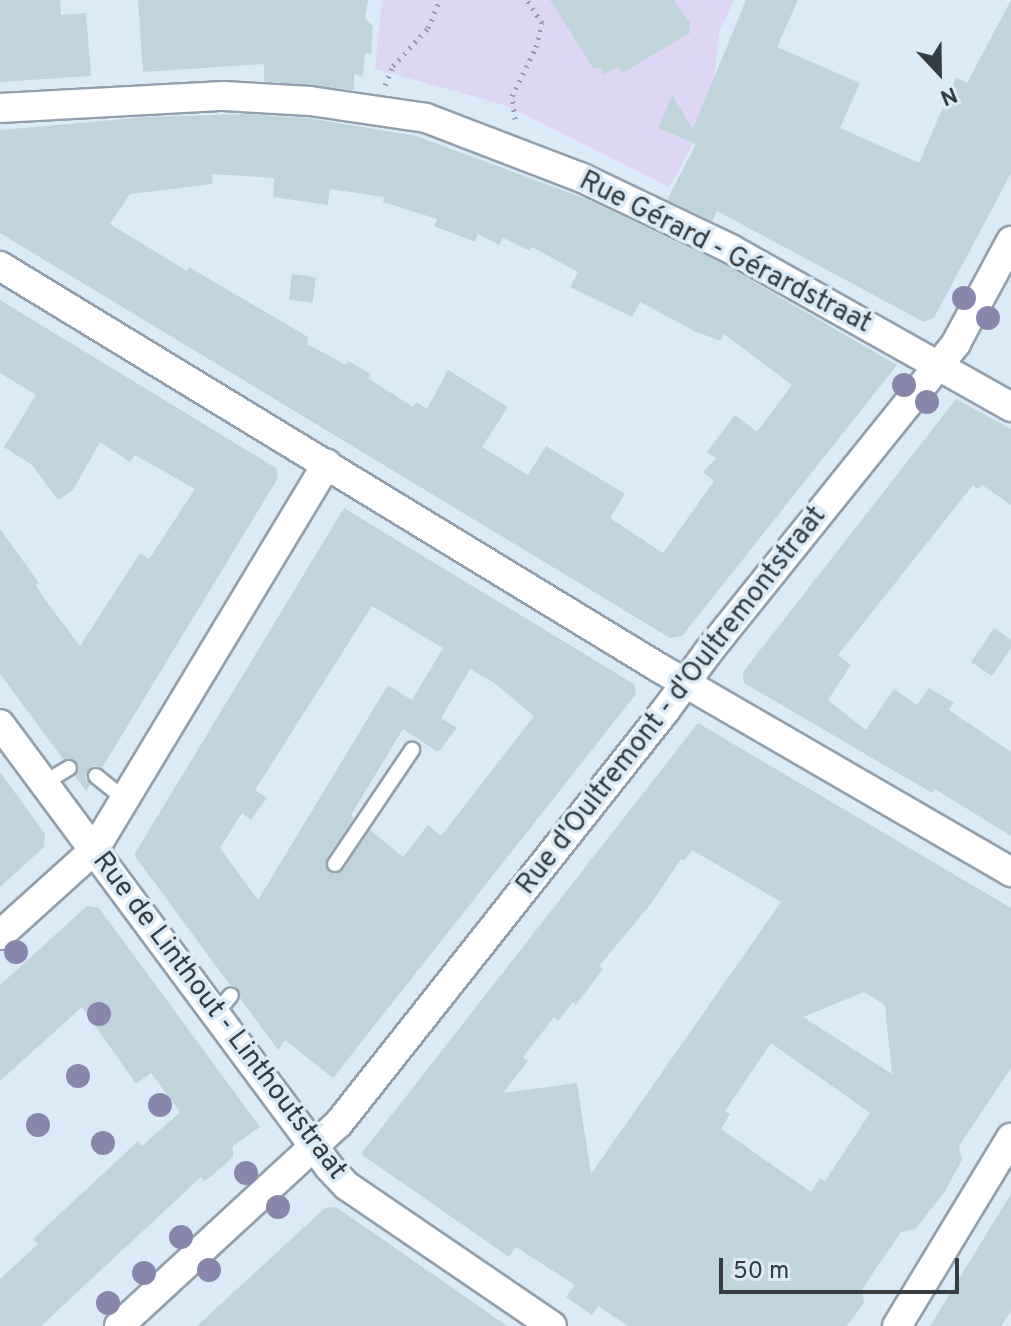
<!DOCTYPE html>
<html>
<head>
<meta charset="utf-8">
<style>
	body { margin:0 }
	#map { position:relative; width:1011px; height:1326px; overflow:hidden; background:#daebf7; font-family:Overpass,sans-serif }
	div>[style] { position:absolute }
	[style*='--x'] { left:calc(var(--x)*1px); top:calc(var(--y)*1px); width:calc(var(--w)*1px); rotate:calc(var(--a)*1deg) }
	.green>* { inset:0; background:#ddd6f5 }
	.building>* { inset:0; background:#bfd5db; transform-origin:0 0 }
	.path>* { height:5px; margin-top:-2.5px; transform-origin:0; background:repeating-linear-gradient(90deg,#919ea7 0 2px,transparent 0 8px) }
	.roads { filter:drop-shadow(2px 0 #91a0ac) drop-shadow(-2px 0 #91a0ac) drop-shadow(0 2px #91a0ac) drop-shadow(0 -2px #91a0ac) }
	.lane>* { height:14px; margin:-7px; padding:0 7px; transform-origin:7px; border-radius:7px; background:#fff }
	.street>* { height:28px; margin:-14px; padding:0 14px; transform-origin:14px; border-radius:14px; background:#fff }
	.trees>* { width:24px; height:24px; margin:-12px; border-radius:50%; background:#8986ac }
	span { translate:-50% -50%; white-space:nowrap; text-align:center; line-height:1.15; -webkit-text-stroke:7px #daebf7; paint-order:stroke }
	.street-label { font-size:28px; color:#363d42 }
	.north { position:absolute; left:899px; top:32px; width:80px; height:80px; -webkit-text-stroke:6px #daebf7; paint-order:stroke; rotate:158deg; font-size:22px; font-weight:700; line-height:32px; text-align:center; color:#363d42 }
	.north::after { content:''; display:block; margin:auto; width:28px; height:36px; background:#363d42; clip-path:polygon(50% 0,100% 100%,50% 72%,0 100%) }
	.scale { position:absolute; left:719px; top:1258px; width:240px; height:36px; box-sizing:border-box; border:4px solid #363d42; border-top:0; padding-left:10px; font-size:24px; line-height:28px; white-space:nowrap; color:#363d42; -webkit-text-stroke:6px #daebf7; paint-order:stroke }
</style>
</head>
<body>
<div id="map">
	<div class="green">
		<div style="clip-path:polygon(382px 0,734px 0,719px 33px,715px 73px,726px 85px,669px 187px,505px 105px,375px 69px)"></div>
	</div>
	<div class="building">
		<div style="clip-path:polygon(0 0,60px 0,61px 15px,86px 13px,91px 76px,0 82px)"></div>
		<div style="clip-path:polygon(138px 0,368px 0,365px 19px,373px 26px,371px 54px,365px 53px,363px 76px,354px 74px,354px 90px,264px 81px,264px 64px,143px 72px)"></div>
		<div style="clip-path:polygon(550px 0,674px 0,690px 23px,690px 33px,622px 73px,618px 67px,604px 74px,599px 67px,594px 69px)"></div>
		<div style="clip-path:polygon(746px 0,798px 0,777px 47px,860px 83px,840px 128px,919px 163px,956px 77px,967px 83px,1011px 0,1011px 173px,934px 318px,924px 322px,717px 211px,712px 221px,667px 200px,696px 144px,658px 128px,672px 95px,693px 129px)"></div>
		<div style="clip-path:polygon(evenodd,244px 114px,308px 118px,416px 136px,586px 199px,723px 264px,897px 365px,682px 636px,670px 638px,0 233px,0 130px,146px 117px,244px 114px,212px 174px,274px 178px,273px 197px,328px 205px,330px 189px,384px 197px,383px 202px,437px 219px,434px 226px,475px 242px,478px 234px,499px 245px,503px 238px,530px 251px,532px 247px,578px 272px,570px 287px,632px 317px,640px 302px,696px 332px,721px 341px,724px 334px,792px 385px,757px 432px,735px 415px,707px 452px,716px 458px,703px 472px,714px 481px,663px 553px,610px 518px,625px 494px,546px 446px,528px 475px,482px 447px,508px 407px,448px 370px,427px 409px,416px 402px,413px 407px,368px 378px,371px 374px,348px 361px,346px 365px,307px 344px,308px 337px,189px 267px,187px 271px,110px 224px,130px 194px,213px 184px,212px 174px)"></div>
		<div style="left:292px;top:274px;width:24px;height:26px;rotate:7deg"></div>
		<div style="clip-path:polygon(0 300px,276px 468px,278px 478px,102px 768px,93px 766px,88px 770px,86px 779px,91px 784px,86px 791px,75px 776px,77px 762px,63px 759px,0 674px,0 529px,39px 583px,36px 585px,43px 597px,80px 646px,140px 553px,149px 559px,195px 489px,135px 455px,130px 462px,100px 442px,73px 490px,58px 500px,32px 465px,4px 447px,36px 395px,0 373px)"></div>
		<div style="clip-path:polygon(956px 399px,1011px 429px,1011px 505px,982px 485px,978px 489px,973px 485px,838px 655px,851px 665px,828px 700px,866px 730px,894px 689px,917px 705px,929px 688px,954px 703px,949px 710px,1011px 752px,1011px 836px,935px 789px,932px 793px,744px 683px,743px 672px)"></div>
		<div style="clip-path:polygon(evenodd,344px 508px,634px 684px,636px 694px,333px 1078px,285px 1040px,278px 1050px,240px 998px,238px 988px,230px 985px,134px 855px,344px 508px,372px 606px,443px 648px,412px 700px,388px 685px,258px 900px,220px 848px,242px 813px,251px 820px,267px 798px,255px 790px,372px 606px,344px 508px,470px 669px,493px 682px,534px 716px,441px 836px,428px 825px,403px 857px,370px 830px,343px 870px,335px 874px,329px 872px,327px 858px,354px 818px,351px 815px,403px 729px,438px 752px,457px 728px,441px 718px,470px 669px)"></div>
		<div style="clip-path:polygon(994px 628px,1011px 640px,1011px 648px,992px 676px,971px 662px)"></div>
		<div style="clip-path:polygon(evenodd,698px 723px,1011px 908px,1011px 1068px,959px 1146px,962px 1160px,944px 1193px,915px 1229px,901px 1232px,862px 1289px,864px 1303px,847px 1326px,628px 1326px,598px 1306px,592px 1315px,566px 1297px,575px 1285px,516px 1247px,509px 1257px,361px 1154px,698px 723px,692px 850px,781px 902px,591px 1174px,577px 1083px,503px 1093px,528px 1061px,523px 1057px,554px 1017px,558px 1021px,573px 1002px,576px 1005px,603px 969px,599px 966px,650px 905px,681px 859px,684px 861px,692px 850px,698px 723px,864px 992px,885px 1005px,892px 1074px,803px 1017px,864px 992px,698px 723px,771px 1043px,870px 1113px,825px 1181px,820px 1178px,811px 1192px,721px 1129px,730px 1114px,725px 1111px,771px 1043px)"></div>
		<div style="clip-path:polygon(0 772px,45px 834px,44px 847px,0 887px)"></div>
		<div style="clip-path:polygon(87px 906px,99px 908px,260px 1127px,233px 1146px,233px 1157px,212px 1176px,204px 1181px,201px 1177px,41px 1326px,0 1326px,0 1279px,38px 1244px,33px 1239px,138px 1141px,142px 1146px,180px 1112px,151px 1073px,136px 1084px,82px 1007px,0 1081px,0 985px)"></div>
		<div style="clip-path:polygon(1011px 1194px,1011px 1311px,1001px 1326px,930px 1326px)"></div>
		<div style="clip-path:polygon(336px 1207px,473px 1302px,507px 1326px,197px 1326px,325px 1208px)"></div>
	</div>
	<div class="path">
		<div style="--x:385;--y:85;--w:21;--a:-67"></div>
		<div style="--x:393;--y:66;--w:52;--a:-47.4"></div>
		<div style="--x:428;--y:28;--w:30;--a:-67"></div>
		<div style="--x:515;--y:119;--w:23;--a:-97"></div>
		<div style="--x:512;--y:96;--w:55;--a:-63.9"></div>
		<div style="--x:536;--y:47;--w:25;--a:-76"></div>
		<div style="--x:542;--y:23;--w:27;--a:-123"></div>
	</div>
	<div class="roads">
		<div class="lane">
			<div style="--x:96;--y:776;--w:36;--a:39"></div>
			<div style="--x:44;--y:783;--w:29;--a:-31"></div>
			<div style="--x:335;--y:864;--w:138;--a:-56"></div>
			<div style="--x:216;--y:1013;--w:23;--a:-50"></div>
		</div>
		<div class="street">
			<div style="--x:0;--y:108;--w:224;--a:-3.1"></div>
			<div style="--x:224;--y:96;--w:86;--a:3.3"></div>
			<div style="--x:310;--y:101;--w:117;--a:8.3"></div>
			<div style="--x:426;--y:118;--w:165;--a:21"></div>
			<div style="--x:580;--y:177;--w:167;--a:25.5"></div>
			<div style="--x:731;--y:249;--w:322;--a:29.4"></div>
			<div style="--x:0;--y:266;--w:774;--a:31.37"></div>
			<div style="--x:661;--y:669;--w:405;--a:30.1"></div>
			<div style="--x:0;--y:724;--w:552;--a:53.4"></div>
			<div style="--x:329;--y:1167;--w:26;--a:47"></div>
			<div style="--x:347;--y:1186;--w:248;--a:34.3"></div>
			<div style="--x:0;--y:935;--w:127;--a:-42.1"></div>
			<div style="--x:94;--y:850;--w:451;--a:-58.9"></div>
			<div style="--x:119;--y:1326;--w:299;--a:-42.7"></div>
			<div style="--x:339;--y:1123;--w:525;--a:-51.65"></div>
			<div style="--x:665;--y:711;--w:73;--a:-53.9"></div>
			<div style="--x:708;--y:652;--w:396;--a:-51.2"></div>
			<div style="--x:956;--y:343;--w:116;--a:-61.7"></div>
			<div style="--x:897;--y:1326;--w:220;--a:-58.8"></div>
		</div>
	</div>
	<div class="trees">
		<div style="left:964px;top:298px"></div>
		<div style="left:988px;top:318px"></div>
		<div style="left:904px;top:385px"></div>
		<div style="left:927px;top:402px"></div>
		<div style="left:16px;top:952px"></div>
		<div style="left:99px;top:1014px"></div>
		<div style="left:78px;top:1076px"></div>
		<div style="left:160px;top:1105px"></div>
		<div style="left:38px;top:1125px"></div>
		<div style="left:103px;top:1143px"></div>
		<div style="left:246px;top:1173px"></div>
		<div style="left:278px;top:1207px"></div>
		<div style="left:181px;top:1237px"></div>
		<div style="left:209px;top:1270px"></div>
		<div style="left:144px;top:1273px"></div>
		<div style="left:108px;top:1303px"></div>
	</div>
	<div class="street-label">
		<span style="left:725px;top:253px;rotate:27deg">Rue Gérard - Gérardstraat</span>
		<span style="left:672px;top:701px;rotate:-52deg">Rue d'Oultremont - d'Oultremontstraat</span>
		<span style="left:219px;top:1016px;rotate:53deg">Rue de Linthout - Linthoutstraat</span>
	</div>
	<div class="north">N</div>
	<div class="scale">50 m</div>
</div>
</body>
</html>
